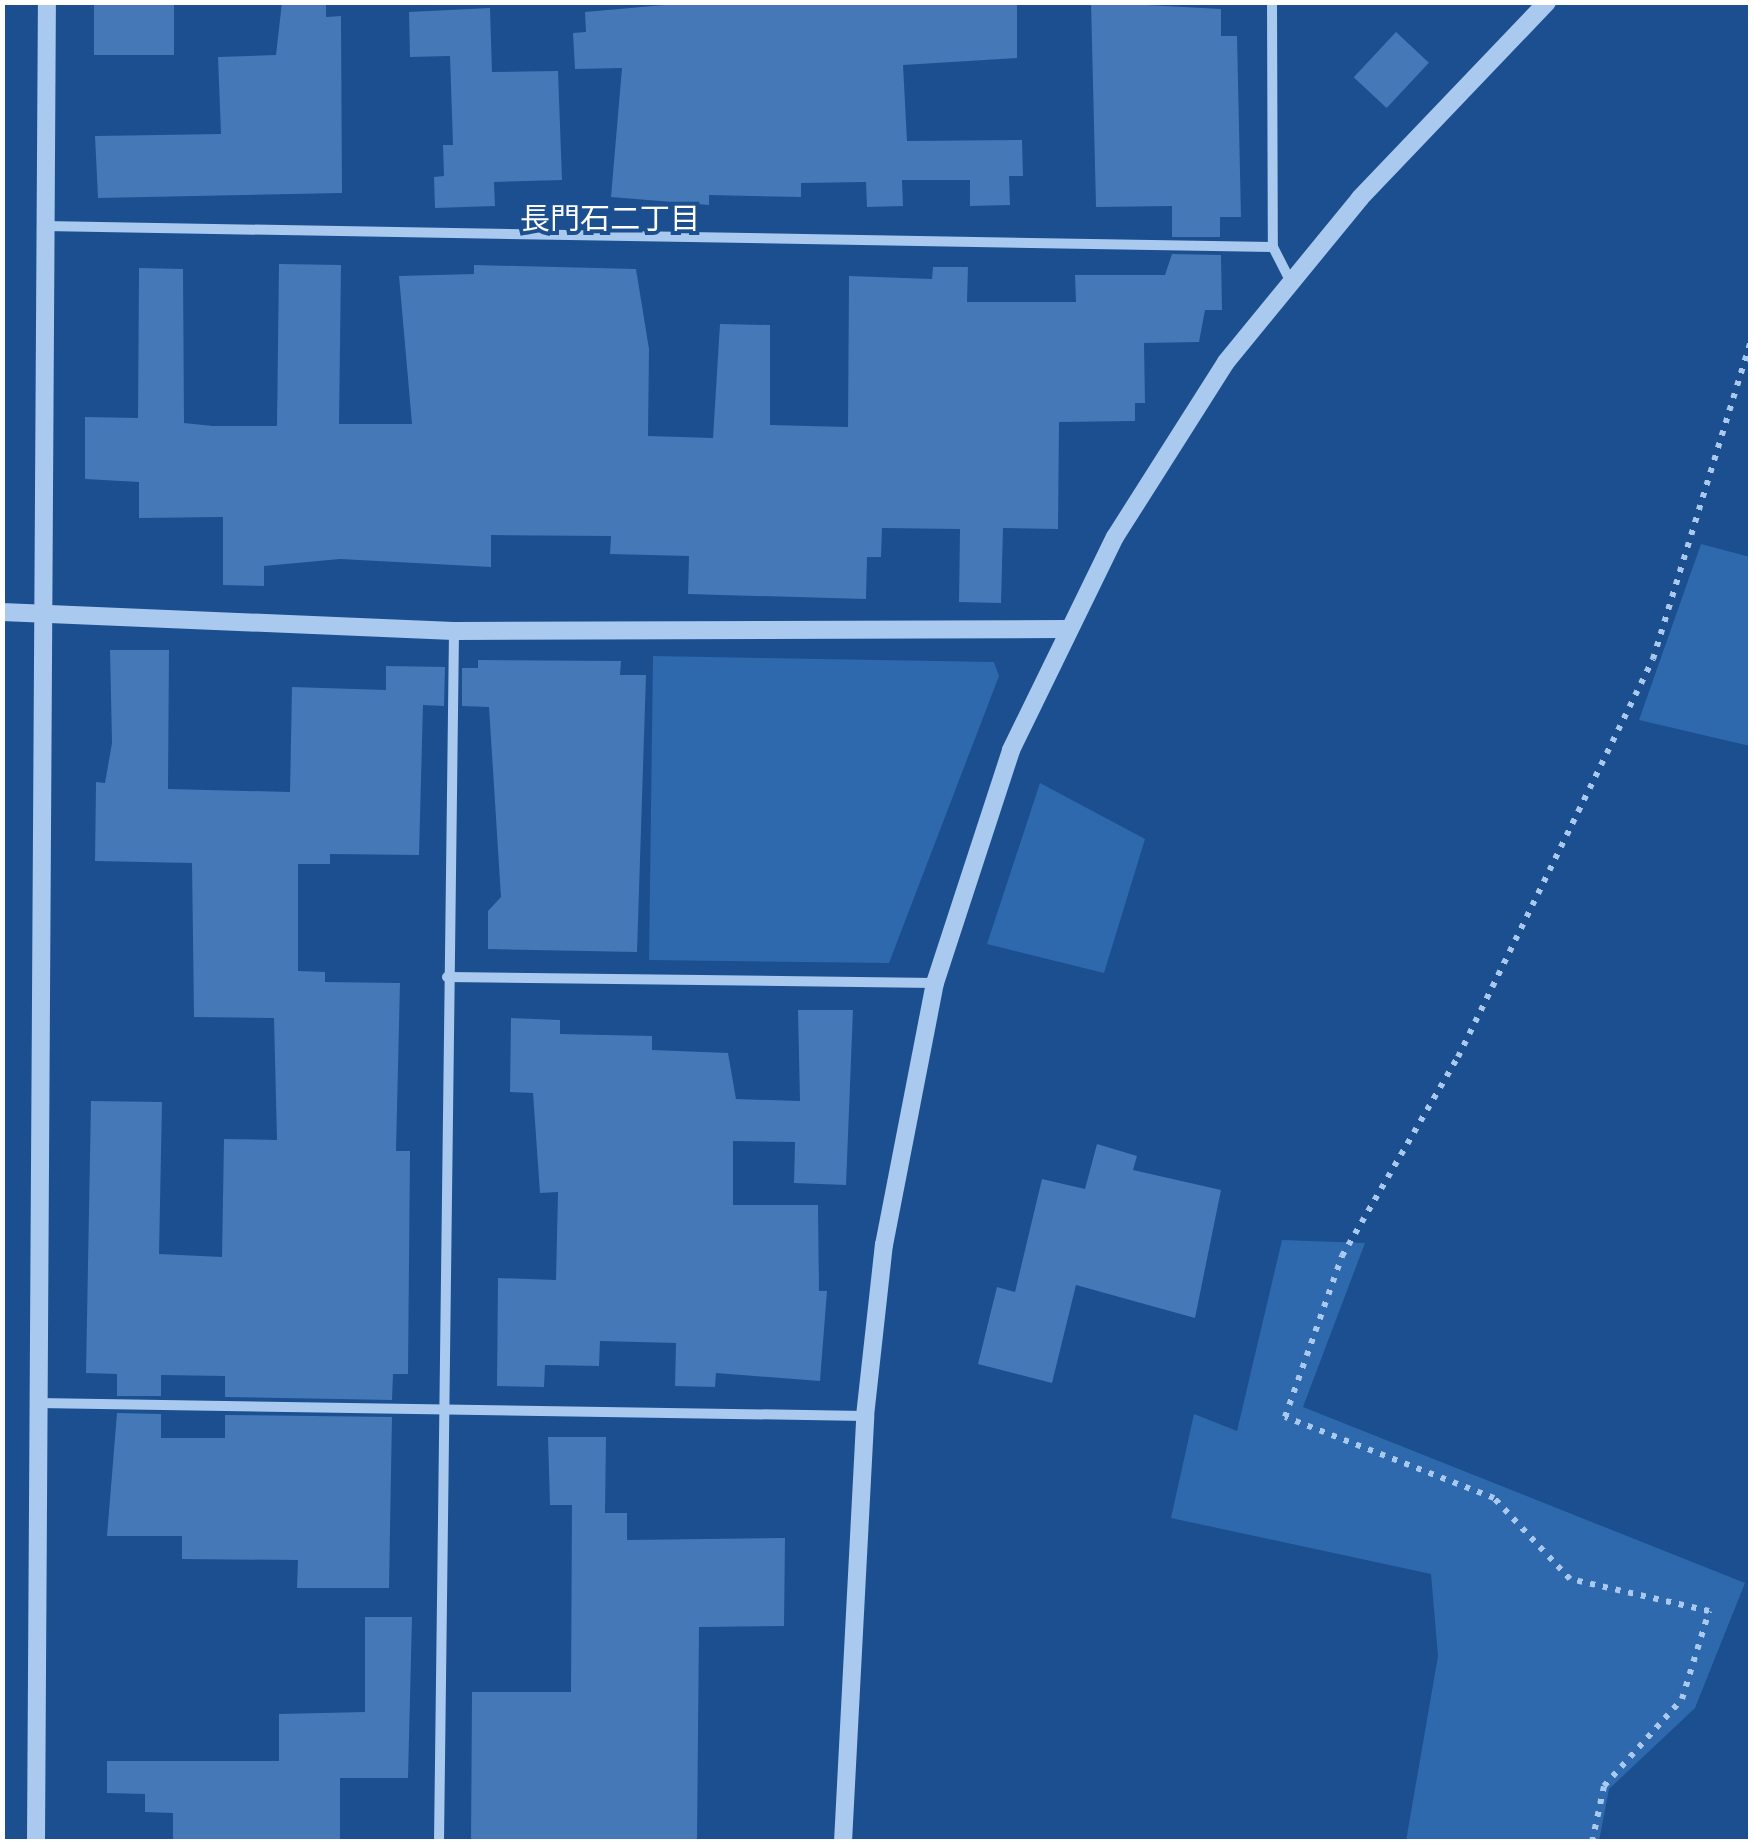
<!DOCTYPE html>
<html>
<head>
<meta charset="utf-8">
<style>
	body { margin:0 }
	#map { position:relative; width:1753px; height:1844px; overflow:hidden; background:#1b4f8f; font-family:"IBM Plex Sans","Noto Sans JP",sans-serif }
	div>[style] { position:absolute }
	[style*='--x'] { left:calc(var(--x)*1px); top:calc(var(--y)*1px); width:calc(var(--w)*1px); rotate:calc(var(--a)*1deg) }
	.green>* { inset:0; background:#2e69ad }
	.building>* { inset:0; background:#4478b7; transform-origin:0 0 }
	.path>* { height:6px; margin-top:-3px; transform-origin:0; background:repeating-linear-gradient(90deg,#a9c9ee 0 5px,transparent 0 13px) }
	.minor>* { height:10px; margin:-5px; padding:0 5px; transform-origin:5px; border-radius:5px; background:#a9c9ee }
	.tertiary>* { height:18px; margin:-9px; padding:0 9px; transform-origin:9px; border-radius:9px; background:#a9c9ee }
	span { translate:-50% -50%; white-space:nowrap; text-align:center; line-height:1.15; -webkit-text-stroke:8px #1b4f8f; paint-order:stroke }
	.neighbourhood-label { font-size:30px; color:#fff }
	.frame { position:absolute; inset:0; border:5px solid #fff; pointer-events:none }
</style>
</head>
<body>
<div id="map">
	<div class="green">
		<div style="clip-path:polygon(1701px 544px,1750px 557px,1750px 746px,1639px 720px)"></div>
		<div style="clip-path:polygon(653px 656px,994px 662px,999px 676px,889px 963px,649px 960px)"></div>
		<div style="clip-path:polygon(1040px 783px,1145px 839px,1104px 973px,987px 944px)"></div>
		<div style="clip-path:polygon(1282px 1240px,1365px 1243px,1303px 1407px,1745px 1583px,1695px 1708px,1609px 1789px,1599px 1841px,1406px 1841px,1438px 1656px,1431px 1574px,1171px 1518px,1194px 1414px,1237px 1431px)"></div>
	</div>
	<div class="building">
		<div style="left:94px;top:2px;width:80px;height:53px"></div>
		<div style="clip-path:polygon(282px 2px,326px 2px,326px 17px,341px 16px,342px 193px,98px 198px,95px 136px,221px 134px,218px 57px,276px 55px)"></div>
		<div style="clip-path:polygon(698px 2px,1017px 2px,1017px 58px,903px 65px,907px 141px,1022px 140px,1023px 176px,1009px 176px,1010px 205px,970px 206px,970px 180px,902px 180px,903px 206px,867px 207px,866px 182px,801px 183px,801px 197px,709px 195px,709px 205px,611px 197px,622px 68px,575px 69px,573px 33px,586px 32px,585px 12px)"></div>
		<div style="clip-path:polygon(1091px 2px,1221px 9px,1221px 36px,1237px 36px,1241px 217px,1220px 217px,1220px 237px,1172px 237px,1172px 206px,1096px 207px)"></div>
		<div style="clip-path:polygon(490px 8px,492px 72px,558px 71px,562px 180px,494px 182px,495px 206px,435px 208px,434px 177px,444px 176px,443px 145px,453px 145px,450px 56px,410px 57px,409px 12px)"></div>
		<div style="left:1396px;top:32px;width:45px;height:62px;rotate:43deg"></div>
		<div style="clip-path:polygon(1172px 254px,1221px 255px,1222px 310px,1205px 310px,1199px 342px,1144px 343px,1145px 403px,1135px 403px,1135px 421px,1059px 422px,1058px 529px,1003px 528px,1001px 603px,959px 602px,960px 529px,882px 528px,881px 557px,867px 557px,866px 599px,688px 594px,689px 556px,610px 554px,611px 536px,491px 535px,491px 567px,340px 559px,264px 566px,264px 586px,223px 585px,223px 517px,139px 518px,139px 482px,85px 479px,85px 417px,138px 418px,139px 268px,183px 269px,184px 423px,213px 426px,277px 426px,279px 264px,341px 265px,339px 424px,412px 424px,399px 276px,474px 274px,474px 265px,636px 269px,649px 349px,648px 436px,713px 438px,720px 324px,770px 325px,770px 425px,848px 427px,849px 276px,932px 279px,933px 267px,968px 267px,967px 302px,1076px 302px,1075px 275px,1165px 275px)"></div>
		<div style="clip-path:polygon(110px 650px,169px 650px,168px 789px,290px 792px,292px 687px,386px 690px,386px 666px,445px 667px,444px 706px,423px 705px,419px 855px,330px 854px,330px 864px,298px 864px,298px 971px,325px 972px,325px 982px,400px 983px,396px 1151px,410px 1151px,408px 1374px,393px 1374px,392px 1400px,225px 1397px,225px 1376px,161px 1375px,161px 1396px,117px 1396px,117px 1374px,86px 1373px,91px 1101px,162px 1102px,159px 1254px,222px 1257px,224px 1139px,277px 1140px,274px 1018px,194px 1017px,192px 863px,95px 861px,96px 782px,105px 783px,112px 743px)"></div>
		<div style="clip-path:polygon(478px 660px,621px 661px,620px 675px,646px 675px,637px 952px,488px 949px,488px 911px,501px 897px,489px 707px,462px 706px,462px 668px,478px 668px)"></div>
		<div style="clip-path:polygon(798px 1010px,853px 1010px,846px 1185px,794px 1183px,795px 1142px,733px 1141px,733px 1205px,818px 1205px,819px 1291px,827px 1291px,820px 1381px,716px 1373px,715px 1387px,675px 1386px,676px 1343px,600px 1341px,599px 1366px,545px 1365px,544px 1387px,497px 1386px,498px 1278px,556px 1280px,558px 1192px,540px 1193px,533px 1093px,510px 1092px,511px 1018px,560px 1020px,560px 1034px,652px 1036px,652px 1050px,728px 1053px,736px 1099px,800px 1101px)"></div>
		<div style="clip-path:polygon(1097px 1144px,1137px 1156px,1133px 1170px,1221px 1190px,1195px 1318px,1076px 1285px,1052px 1383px,978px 1364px,997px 1287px,1015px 1292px,1042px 1179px,1085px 1189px)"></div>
		<div style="clip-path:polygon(117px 1413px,161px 1414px,161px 1438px,225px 1438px,225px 1415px,392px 1417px,389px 1588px,297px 1588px,298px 1560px,182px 1559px,182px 1536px,107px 1536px)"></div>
		<div style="clip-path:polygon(548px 1437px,606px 1437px,605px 1513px,627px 1513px,627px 1540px,785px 1538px,784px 1626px,699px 1627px,697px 1842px,471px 1842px,472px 1692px,571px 1692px,572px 1505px,550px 1505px)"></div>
		<div style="clip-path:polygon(365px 1617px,412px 1617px,408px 1778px,340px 1778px,340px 1842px,173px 1842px,173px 1813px,145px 1812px,145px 1794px,107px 1793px,107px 1761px,279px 1761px,279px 1714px,365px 1712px)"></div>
	</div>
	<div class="path">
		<div style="--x:1592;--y:1842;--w:57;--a:-77.9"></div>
		<div style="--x:1604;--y:1786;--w:117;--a:-48.1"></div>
		<div style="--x:1682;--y:1699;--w:92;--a:-72.9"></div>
		<div style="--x:1709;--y:1611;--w:143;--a:-167"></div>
		<div style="--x:1570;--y:1579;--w:111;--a:-133.2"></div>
		<div style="--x:1494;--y:1498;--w:224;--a:-158.8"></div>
		<div style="--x:1285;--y:1417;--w:171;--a:-70.5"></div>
		<div style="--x:1342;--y:1256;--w:230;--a:-59.8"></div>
		<div style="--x:1458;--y:1057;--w:443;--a:-63.9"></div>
		<div style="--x:1653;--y:659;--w:331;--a:-72.9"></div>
	</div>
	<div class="minor">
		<div style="--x:1272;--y:2;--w:245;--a:89.8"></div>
		<div style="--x:1273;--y:247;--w:36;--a:63"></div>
		<div style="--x:44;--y:226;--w:1229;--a:0.98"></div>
		<div style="--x:447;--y:977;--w:488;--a:0.7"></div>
		<div style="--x:38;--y:1403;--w:827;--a:0.9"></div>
		<div style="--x:439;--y:1842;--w:1211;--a:-89.29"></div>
	</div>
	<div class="tertiary">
		<div style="--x:2;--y:612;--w:452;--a:2.4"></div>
		<div style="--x:454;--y:631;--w:612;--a:-0.19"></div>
		<div style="--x:36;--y:1842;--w:1840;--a:-89.66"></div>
		<div style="--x:843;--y:1842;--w:427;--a:-87"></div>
		<div style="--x:865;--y:1416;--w:172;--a:-83.7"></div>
		<div style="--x:884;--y:1245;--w:267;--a:-79"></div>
		<div style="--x:935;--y:983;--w:245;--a:-71.9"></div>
		<div style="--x:1011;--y:750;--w:237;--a:-64"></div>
		<div style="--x:1115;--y:537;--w:207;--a:-57.6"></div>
		<div style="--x:1226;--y:362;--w:212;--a:-50.7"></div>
		<div style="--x:1360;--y:198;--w:271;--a:-46.3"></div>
	</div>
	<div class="neighbourhood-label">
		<span style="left:610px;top:218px">長門石二丁目</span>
	</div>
	<div class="frame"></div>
</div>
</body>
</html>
